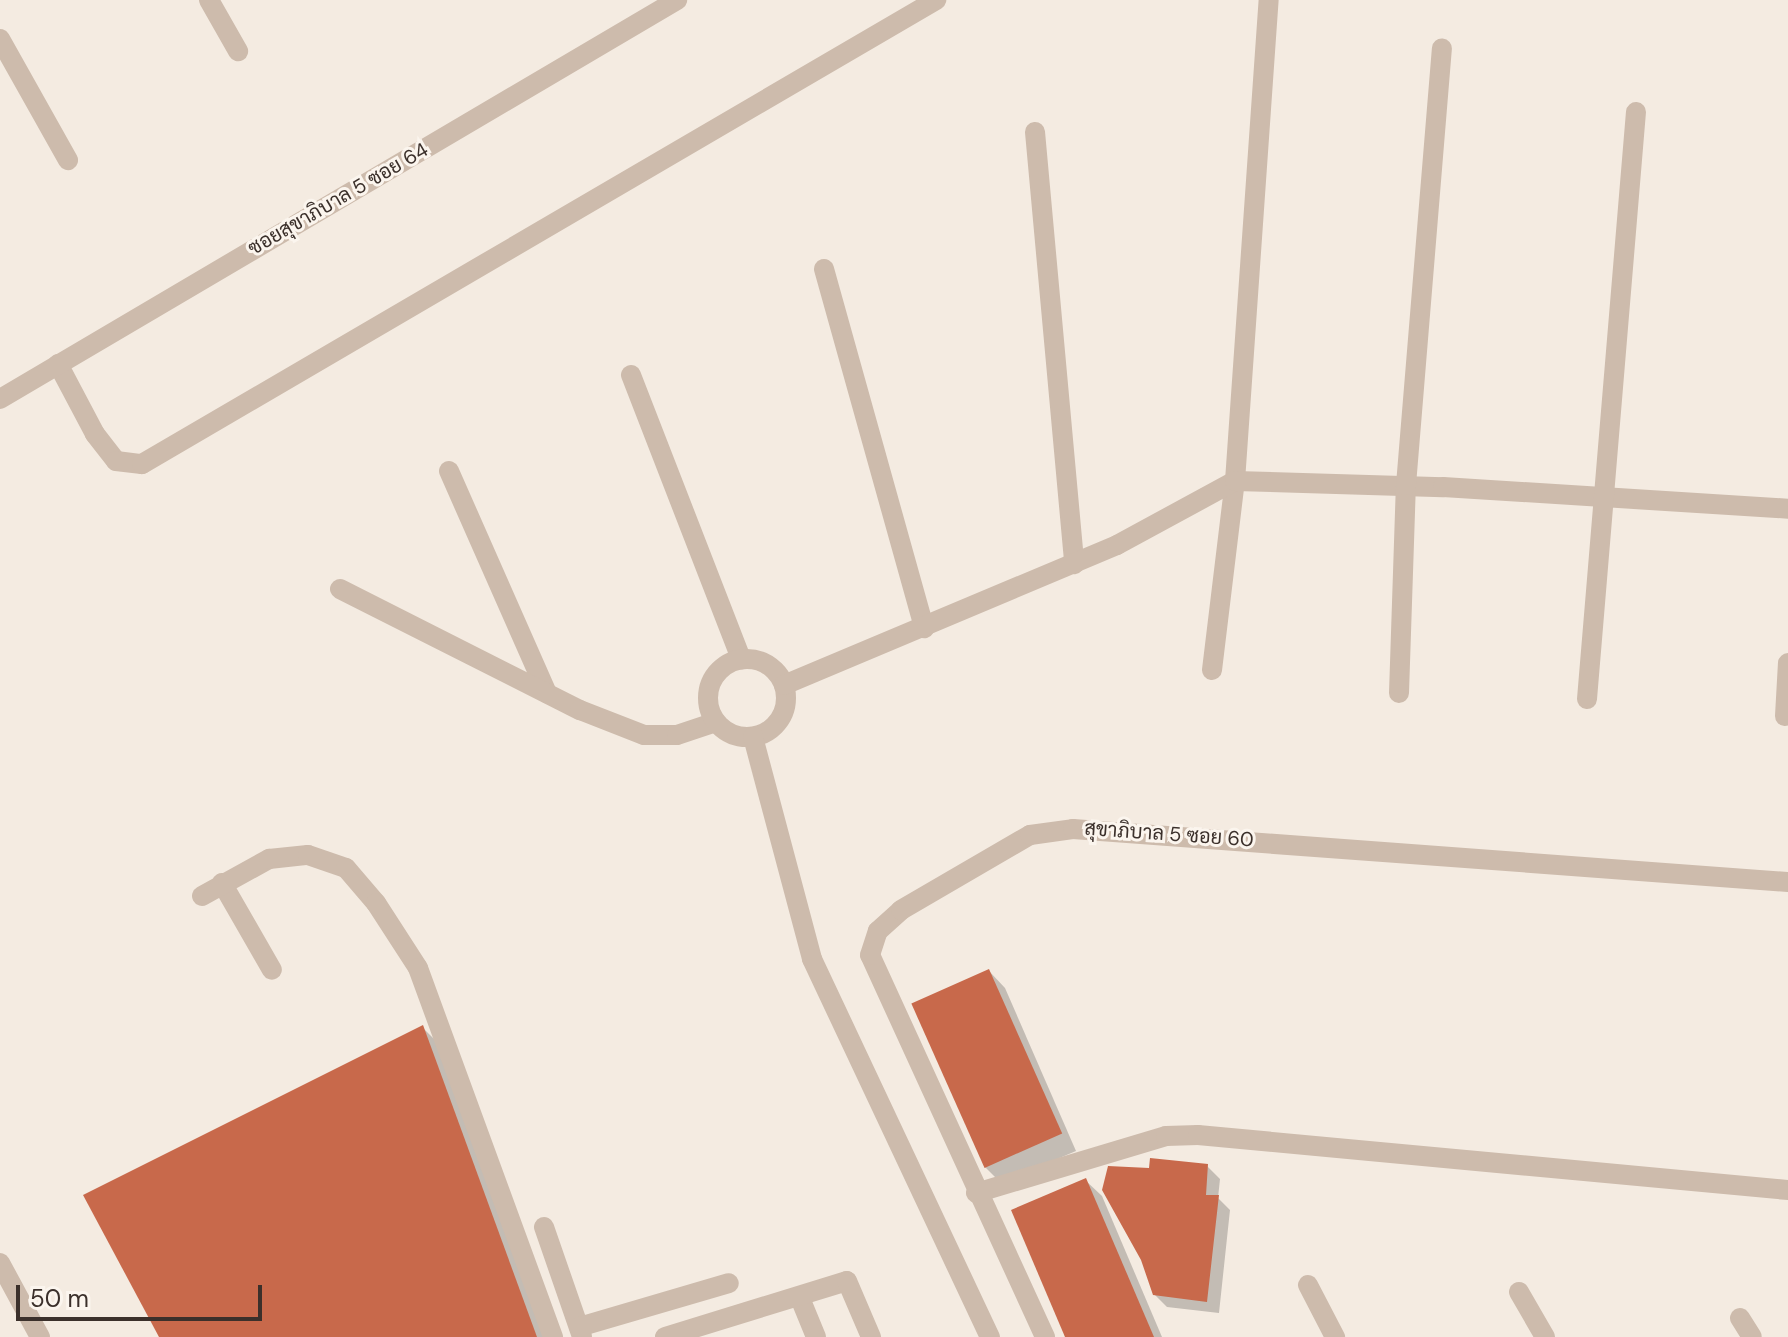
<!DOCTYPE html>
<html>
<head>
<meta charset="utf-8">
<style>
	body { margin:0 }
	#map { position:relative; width:1788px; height:1337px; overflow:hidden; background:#f4ebe1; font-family:"DM Sans",Sarabun,sans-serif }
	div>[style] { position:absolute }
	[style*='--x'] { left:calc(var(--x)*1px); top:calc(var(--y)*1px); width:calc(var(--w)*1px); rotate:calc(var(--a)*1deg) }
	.shadow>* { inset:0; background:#0003 }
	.building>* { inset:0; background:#c8694b; transform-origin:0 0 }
	.minor>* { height:20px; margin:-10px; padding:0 10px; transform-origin:10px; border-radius:10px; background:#cdbbac }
	.minor>.ring { margin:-10px; padding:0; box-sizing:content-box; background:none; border:20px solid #cdbbac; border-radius:50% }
	span { translate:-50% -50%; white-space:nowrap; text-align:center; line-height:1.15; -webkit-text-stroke:6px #fbf5ee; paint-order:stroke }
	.street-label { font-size:20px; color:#3b302b }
	.scale { position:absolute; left:16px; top:1285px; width:246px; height:36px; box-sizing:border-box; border:4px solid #3b302b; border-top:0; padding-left:10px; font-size:24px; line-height:28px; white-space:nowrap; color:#3b302b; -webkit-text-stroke:6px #fbf5ee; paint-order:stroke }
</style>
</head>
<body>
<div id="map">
	<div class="shadow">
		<div style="clip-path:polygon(989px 971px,1005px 988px,1076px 1151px,1001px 1183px,985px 1167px)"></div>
		<div style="clip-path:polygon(423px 1028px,439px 1044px,546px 1337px,161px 1337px)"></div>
		<div style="clip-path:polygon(1207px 1166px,1220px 1179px,1218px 1198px,1230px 1210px,1219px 1313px,1167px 1307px,1154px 1294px,1151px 1170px)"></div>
		<div style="clip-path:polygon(1085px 1180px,1102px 1196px,1162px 1337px,1068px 1337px)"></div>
	</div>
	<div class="building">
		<div style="left:989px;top:969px;width:180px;height:85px;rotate:66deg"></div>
		<div style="clip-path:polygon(423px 1025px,537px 1337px,159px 1337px,83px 1195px)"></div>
		<div style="clip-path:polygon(1150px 1158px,1208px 1164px,1206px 1195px,1219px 1195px,1207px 1302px,1153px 1295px,1141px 1260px,1102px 1190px,1108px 1166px,1149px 1168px)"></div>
		<div style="clip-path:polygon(1086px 1178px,1154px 1337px,1065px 1337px,1011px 1210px)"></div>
	</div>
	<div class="minor">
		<div style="--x:209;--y:0;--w:59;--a:60.4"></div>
		<div style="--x:0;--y:39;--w:139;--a:60.7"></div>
		<div style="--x:1035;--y:132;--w:434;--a:84.8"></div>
		<div style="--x:824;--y:269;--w:373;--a:74.4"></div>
		<div style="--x:58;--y:364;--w:79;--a:62.1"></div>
		<div style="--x:95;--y:434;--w:34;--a:52"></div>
		<div style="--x:116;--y:461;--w:26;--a:7"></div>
		<div style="--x:142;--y:464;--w:920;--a:-30.3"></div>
		<div style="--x:631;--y:375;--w:305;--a:68.8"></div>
		<div style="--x:0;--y:399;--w:786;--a:-30.51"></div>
		<div style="--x:449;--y:471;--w:243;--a:66.2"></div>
		<div style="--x:340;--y:589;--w:269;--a:26.8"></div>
		<div style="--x:580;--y:710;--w:69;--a:21.3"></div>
		<div style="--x:644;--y:735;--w:33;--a:0"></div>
		<div style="--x:677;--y:735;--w:41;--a:-18.4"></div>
		<div class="ring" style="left:708px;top:659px;width:58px;height:58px"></div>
		<div style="--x:1212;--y:670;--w:190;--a:-83.1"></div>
		<div style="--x:1235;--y:481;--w:482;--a:-86"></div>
		<div style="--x:784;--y:685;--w:361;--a:-22.8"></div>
		<div style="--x:1117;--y:545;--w:134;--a:-28.5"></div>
		<div style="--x:1235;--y:481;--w:208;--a:1.7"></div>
		<div style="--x:1443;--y:487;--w:346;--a:3.6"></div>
		<div style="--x:1399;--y:693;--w:208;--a:-88.1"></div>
		<div style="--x:1406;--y:485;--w:438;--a:-85.3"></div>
		<div style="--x:1587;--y:699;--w:589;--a:-85.23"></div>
		<div style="--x:1785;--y:716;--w:53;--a:-86.8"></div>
		<div style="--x:753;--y:737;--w:230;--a:75.1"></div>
		<div style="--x:812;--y:959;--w:418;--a:64.8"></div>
		<div style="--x:222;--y:883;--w:100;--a:60.1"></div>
		<div style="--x:202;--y:896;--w:77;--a:-28.9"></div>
		<div style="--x:269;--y:859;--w:39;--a:-6"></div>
		<div style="--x:308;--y:855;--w:40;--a:18.9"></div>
		<div style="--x:346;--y:868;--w:46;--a:49.4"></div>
		<div style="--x:376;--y:903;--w:77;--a:57.1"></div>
		<div style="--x:418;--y:968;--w:393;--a:69.9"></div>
		<div style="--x:976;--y:1193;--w:198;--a:-16.7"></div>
		<div style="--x:1166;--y:1136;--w:32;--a:-2"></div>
		<div style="--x:1198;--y:1135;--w:593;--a:5.33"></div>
		<div style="--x:544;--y:1227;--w:116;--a:70.9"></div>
		<div style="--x:0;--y:1263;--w:84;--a:61.6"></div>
		<div style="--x:1308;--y:1285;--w:59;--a:62.6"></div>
		<div style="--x:1519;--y:1292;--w:52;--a:60"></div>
		<div style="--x:800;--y:1298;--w:42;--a:67.7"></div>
		<div style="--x:1740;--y:1318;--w:22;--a:58"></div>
		<div style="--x:579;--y:1327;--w:156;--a:-16.3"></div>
		<div style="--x:665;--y:1337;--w:190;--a:-17.1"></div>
		<div style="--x:847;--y:1281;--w:61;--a:66.8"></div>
		<div style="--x:1045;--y:1337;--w:420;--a:-114.6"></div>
		<div style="--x:870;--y:955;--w:25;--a:-72"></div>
		<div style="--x:878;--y:931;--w:31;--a:-42"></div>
		<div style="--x:901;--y:910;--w:149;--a:-30.2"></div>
		<div style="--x:1030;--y:835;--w:43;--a:-7.9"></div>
		<div style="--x:1073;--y:829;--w:717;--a:4.24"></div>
	</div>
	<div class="street-label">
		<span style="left:338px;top:199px;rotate:-30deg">ซอยสุขาภิบาล 5 ซอย 64</span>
		<span style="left:1169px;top:834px;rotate:4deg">สุขาภิบาล 5 ซอย 60</span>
	</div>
	<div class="scale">50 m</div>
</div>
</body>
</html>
